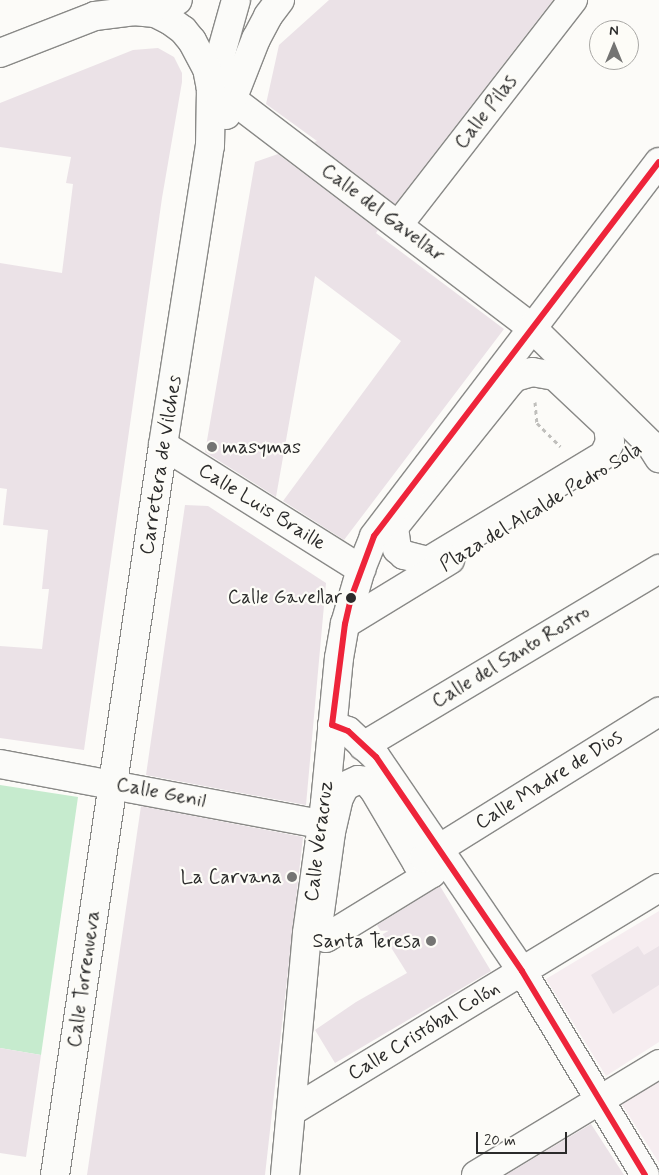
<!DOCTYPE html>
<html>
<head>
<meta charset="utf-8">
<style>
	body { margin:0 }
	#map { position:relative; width:659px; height:1175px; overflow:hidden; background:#fcfbf8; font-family:Mynerve,sans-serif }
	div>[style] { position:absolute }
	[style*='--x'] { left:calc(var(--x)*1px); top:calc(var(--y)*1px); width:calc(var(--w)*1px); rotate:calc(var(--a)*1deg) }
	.built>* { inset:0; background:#f6edf0 }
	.green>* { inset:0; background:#c6ebce }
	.building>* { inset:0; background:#ebe2e7 }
	.path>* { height:3px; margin-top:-1.5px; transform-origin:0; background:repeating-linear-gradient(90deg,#c0bfbc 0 4px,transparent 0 8px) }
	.roads { filter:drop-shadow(1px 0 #898987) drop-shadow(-1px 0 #898987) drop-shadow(0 1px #898987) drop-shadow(0 -1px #898987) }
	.minor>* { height:28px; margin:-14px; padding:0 14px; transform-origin:14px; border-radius:14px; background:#fbfbf9 }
	.major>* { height:28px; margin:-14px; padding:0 14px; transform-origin:14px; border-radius:14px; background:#fbfbf9 }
	.bus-1>* { height:6px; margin:-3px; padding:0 3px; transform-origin:3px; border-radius:3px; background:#ee243a }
	.dots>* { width:14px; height:14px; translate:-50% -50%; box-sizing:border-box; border:2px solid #fdfcf7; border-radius:50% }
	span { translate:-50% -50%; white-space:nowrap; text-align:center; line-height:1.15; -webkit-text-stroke:4.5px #fdfcf7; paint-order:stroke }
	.bus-label { font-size:19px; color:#2b2b2b }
	.right { translate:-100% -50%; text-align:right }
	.street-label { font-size:20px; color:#2b2b2b }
	.poi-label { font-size:20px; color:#2b2b2b }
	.left { translate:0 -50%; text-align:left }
	.north { position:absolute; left:589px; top:20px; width:50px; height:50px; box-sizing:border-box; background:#fdfcf7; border:1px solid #a9a8a5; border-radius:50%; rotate:0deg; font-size:14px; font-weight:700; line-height:20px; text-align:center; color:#2b2b2b }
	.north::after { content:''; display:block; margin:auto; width:18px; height:22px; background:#747473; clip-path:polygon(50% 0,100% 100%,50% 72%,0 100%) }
	.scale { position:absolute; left:476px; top:1132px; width:91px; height:22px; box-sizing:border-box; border:2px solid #2b2b2b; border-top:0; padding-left:6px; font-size:15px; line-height:18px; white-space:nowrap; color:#2b2b2b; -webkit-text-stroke:4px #fdfcf7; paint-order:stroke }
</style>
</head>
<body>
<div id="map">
	<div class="built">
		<div style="clip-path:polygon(659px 911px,659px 1042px,606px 1076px,546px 979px)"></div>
		<div style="clip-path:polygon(659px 1080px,659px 1163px,621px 1103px)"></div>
	</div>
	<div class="green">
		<div style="clip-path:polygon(0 785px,78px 797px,41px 1055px,0 1048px)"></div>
	</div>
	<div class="building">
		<div style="clip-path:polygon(329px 0,553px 0,395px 204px,314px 142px,317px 141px,266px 104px,279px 45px)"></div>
		<div style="clip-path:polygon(158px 48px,174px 57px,182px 73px,182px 82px,162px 198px,84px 750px,0 738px,0 646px,42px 649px,49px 589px,42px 589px,48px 530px,3px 525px,7px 489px,0 488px,0 263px,62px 273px,73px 184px,66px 183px,71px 157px,0 147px,0 103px,133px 50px)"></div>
		<div style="clip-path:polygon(278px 154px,378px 230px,376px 233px,504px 329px,344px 540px,283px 501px,401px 341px,315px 276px,276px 497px,205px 452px,255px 162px)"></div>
		<div style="clip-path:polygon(185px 505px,208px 506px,326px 583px,306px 805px,146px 775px)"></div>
		<div style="clip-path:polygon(141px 806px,303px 837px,265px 1175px,87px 1175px)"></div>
		<div style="clip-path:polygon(440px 886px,491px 971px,335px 1063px,315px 1030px,356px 1002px,407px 973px,377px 925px)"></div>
		<div style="clip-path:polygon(638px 946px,644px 955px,659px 946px,659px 985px,613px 1014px,591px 975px)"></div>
		<div style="clip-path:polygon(0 1048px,41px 1055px,26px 1157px,0 1153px)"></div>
		<div style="clip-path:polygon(591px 1124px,624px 1175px,506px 1175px)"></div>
	</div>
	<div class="path">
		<div style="--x:535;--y:402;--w:21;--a:85"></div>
		<div style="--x:537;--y:423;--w:33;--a:45"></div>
	</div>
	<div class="roads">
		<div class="minor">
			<div style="--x:211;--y:89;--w:92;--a:-74.3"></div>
			<div style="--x:233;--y:100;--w:375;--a:37.3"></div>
			<div style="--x:531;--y:327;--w:167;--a:44.5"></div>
			<div style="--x:650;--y:444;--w:17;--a:57"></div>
			<div style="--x:226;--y:115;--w:82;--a:-68.5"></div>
			<div style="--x:256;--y:39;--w:26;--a:-62"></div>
			<div style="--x:268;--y:16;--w:20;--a:-53"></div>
			<div style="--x:399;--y:224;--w:284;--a:-52.2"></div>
			<div style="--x:532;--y:372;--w:23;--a:10"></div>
			<div style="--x:555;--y:376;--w:73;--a:43.3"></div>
			<div style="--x:608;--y:426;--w:16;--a:83"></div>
			<div style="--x:610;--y:442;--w:14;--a:115"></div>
			<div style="--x:604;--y:455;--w:205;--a:148.9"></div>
			<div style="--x:428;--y:561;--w:25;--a:-166"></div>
			<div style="--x:404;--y:555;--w:9;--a:-139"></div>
			<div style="--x:397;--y:549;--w:22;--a:-98"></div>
			<div style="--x:394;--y:527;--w:186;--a:-51.3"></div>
			<div style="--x:510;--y:382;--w:7;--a:-45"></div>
			<div style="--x:515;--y:377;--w:18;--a:-16"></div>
			<div style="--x:163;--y:445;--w:234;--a:32.1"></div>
			<div style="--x:345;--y:624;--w:123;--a:-31.4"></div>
			<div style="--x:332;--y:725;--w:17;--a:21"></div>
			<div style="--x:348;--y:731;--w:38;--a:43"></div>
			<div style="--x:376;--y:757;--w:259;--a:55.7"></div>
			<div style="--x:522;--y:971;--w:238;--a:58.9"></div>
			<div style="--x:363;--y:746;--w:345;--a:-30.9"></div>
			<div style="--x:0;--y:764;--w:327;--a:10.6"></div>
			<div style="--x:358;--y:780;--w:8;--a:7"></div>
			<div style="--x:366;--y:781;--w:12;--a:48"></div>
			<div style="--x:374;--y:790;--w:85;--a:59.5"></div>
			<div style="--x:417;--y:863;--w:18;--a:34"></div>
			<div style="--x:432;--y:873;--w:124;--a:148.5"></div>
			<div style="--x:326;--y:938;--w:14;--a:-124"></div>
			<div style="--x:318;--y:926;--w:95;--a:-82.1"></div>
			<div style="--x:331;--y:832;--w:35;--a:-77"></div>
			<div style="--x:339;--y:798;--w:13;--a:-63"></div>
			<div style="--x:345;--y:786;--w:14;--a:-25"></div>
			<div style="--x:424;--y:858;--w:277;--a:-31.9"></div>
			<div style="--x:292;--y:1111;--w:429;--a:-31.3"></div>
			<div style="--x:55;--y:1175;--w:738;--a:-81.58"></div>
			<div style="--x:163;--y:445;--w:303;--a:-81.1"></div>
			<div style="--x:210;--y:146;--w:57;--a:-89"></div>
			<div style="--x:211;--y:89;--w:20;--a:-101"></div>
			<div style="--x:207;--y:69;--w:32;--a:-118"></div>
			<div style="--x:192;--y:41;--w:14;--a:-129"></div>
			<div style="--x:183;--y:30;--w:17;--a:-144"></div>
			<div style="--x:169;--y:20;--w:16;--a:-153"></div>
			<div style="--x:155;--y:13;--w:22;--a:-175"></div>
			<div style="--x:285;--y:1175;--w:243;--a:-84.8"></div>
			<div style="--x:307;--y:933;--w:131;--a:-82.1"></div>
			<div style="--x:325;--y:803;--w:146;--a:-84.5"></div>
			<div style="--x:339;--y:658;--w:35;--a:-80"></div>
			<div style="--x:345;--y:624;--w:57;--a:-73.8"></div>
			<div style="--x:361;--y:569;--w:35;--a:-68"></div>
			<div style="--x:374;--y:536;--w:470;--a:-52.7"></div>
			<div style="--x:476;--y:1175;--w:214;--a:-31.2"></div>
		</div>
		<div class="major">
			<div style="--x:0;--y:53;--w:102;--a:-21.3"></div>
			<div style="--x:95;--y:16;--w:38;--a:-7"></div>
			<div style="--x:133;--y:11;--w:46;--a:-13.7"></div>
		</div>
	</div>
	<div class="bus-1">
		<div style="--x:645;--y:1175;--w:238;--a:-121.1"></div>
		<div style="--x:522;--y:971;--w:259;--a:-124.3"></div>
		<div style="--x:376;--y:757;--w:38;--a:-137"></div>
		<div style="--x:348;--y:731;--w:17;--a:-159"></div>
		<div style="--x:332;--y:725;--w:102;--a:-82.7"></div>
		<div style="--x:345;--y:624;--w:27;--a:-77"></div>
		<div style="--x:351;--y:598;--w:66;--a:-69.6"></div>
		<div style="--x:374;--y:536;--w:470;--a:-52.7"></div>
	</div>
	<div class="dots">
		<div style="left:212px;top:447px;background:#747473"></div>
		<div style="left:351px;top:598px;background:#2b2b2b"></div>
		<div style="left:292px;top:877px;background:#747473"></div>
		<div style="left:431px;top:941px;background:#747473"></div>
	</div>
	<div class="bus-label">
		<span class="right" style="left:342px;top:598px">Calle Gavellar</span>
	</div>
	<div class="street-label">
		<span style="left:486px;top:112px;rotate:-52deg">Calle Pilas</span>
		<span style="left:383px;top:213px;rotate:37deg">Calle del Gavellar</span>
		<span style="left:161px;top:465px;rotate:-81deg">Carretera de Vilches</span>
		<span style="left:262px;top:507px;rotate:32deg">Calle Luis Braille</span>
		<span style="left:541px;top:507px;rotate:-31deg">Plaza del Alcalde Pedro Sola</span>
		<span style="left:511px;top:657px;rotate:-31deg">Calle del Santo Rostro</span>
		<span style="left:549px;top:780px;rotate:-32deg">Calle Madre de Dios</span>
		<span style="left:161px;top:793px;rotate:11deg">Calle Genil</span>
		<span style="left:319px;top:841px;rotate:-83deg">Calle Veracruz</span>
		<span style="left:84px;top:979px;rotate:-82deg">Calle Torrenueva</span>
		<span style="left:424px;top:1031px;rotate:-31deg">Calle Cristóbal Colón</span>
	</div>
	<div class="poi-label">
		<span class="left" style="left:222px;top:447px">masymas</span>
		<span class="right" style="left:282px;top:877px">La Carvana</span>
		<span class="right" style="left:421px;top:941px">Santa Teresa</span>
	</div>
	<div class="north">N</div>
	<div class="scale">20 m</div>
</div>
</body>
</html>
